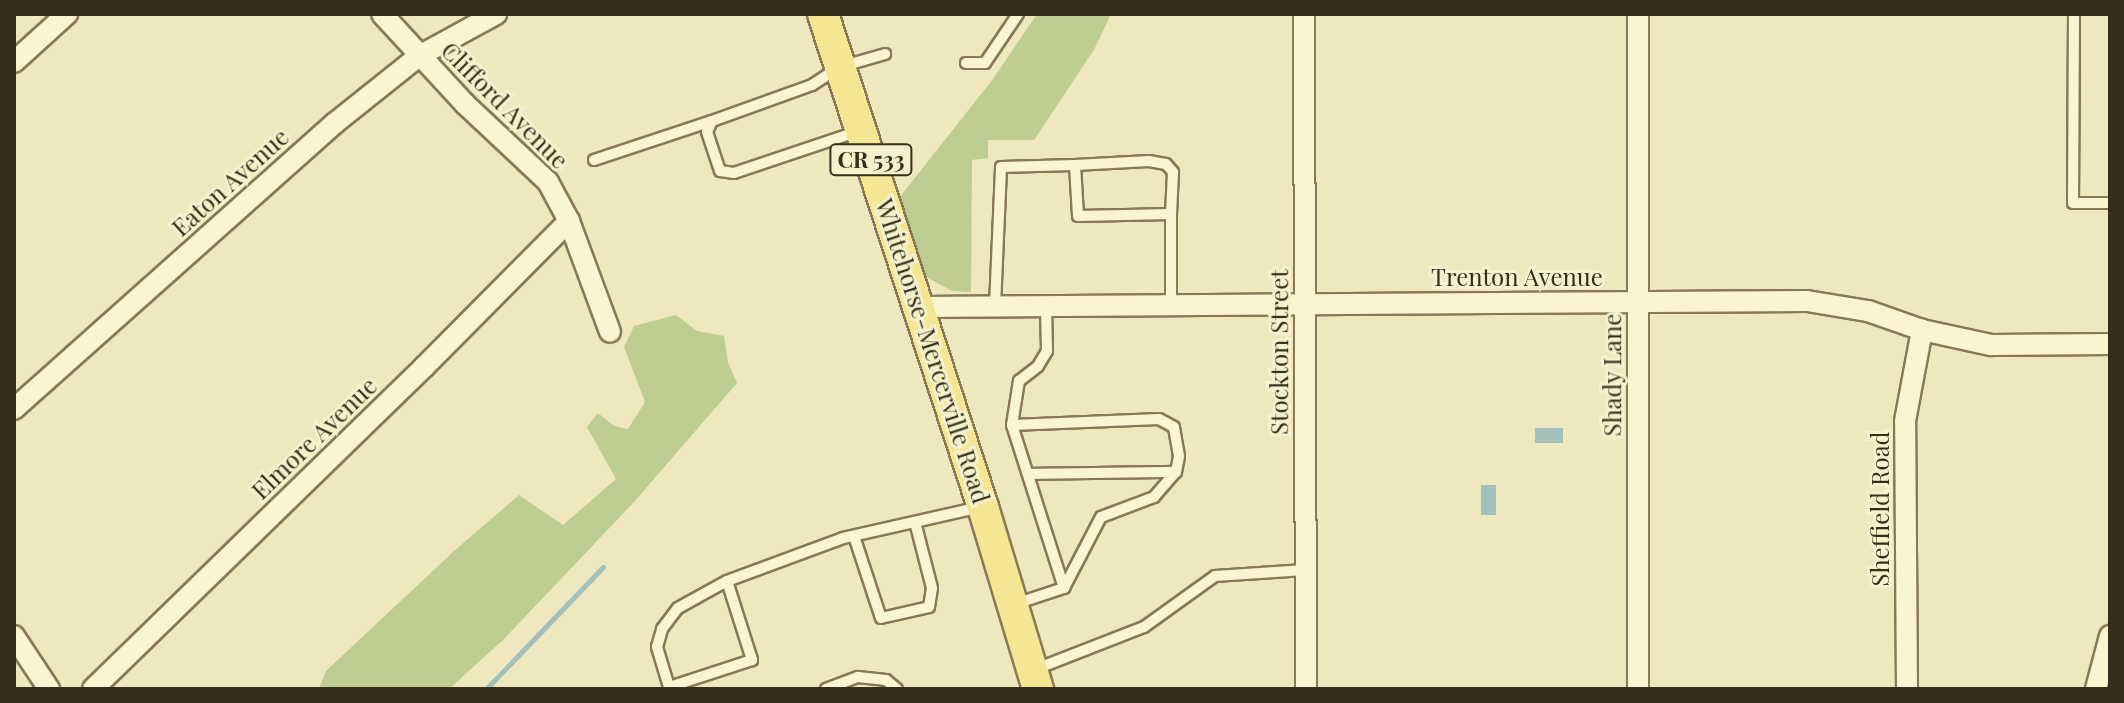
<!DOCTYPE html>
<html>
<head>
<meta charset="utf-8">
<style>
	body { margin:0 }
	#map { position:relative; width:2124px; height:703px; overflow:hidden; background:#efe8be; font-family:"Playfair Display",serif }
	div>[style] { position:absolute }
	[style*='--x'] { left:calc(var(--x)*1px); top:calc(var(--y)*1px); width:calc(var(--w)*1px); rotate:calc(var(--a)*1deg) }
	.green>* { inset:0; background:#bdcd92 }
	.water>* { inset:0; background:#a1c0bc; transform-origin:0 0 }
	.stream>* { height:5px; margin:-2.5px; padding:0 2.5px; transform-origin:2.5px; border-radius:2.5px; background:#a1c0bc }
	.roads { filter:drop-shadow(2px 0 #887856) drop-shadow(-2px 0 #887856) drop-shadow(0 2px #887856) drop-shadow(0 -2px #887856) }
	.lane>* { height:10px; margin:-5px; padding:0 5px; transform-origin:5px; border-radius:5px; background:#faf4d1 }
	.street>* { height:20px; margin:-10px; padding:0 10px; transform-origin:10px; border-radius:10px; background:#faf4d1 }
	.primary>* { height:30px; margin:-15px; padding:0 15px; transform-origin:15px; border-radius:15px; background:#f5e693 }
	span { translate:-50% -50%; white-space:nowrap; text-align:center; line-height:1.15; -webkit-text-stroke:6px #f6f1cd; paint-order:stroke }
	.shield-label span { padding:2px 6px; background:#f6f1cd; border:2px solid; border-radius:6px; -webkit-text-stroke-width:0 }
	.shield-label { font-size:22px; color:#362d1b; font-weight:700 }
	.street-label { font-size:24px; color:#362d1b }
	.frame { position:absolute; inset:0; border:16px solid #362d1b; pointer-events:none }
</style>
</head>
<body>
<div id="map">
	<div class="green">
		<div style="clip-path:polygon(1037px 14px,1111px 14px,1095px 48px,1034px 140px,988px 140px,988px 158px,972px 160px,971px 292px,952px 291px,928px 278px,923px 270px,899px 198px,993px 79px)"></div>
		<div style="clip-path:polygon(676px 315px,697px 331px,724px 336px,728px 362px,737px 383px,634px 502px,504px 639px,449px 689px,319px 689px,326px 671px,453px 552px,519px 495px,563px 525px,616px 479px,587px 427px,598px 413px,614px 426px,628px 429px,645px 402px,624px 347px,634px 326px)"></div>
	</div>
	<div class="water">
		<div style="left:1535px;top:428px;width:28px;height:15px"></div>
		<div style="left:1481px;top:485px;width:15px;height:30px"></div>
	</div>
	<div class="stream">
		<div style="--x:486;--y:689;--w:169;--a:-46.2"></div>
	</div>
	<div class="roads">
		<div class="lane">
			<div style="--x:2074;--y:14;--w:189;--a:90.3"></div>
			<div style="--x:2073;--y:203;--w:37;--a:0"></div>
			<div style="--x:966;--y:63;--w:19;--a:0"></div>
			<div style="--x:985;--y:63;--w:59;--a:-56"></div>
			<div style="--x:859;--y:131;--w:132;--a:161.4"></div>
			<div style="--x:734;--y:173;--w:14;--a:-172"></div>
			<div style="--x:720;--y:171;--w:41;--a:-108.4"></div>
			<div style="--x:707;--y:132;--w:12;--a:-66"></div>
			<div style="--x:712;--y:121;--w:106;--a:-19.8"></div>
			<div style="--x:812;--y:85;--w:33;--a:-33"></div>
			<div style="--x:840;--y:67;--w:47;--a:-16.1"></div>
			<div style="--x:594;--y:160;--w:124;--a:-18.3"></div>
			<div style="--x:1075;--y:165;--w:74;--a:-3.1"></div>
			<div style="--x:1149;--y:161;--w:17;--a:10"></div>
			<div style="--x:1166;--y:164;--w:11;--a:49"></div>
			<div style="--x:1173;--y:172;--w:42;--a:92.7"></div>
			<div style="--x:995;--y:306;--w:139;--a:-87.5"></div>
			<div style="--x:1001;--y:167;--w:74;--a:-1.5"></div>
			<div style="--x:1075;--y:165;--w:51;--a:86.6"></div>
			<div style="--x:1078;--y:216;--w:93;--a:-1.2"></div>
			<div style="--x:1171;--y:214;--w:91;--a:90"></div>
			<div style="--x:1012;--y:425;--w:171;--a:72.3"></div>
			<div style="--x:1028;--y:474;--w:148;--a:-0.8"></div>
			<div style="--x:854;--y:536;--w:86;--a:71.8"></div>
			<div style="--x:881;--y:618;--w:49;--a:-12.9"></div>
			<div style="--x:929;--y:607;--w:19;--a:-81"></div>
			<div style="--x:932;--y:588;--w:68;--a:-104.4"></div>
			<div style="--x:727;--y:581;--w:83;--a:72.4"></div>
			<div style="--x:752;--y:660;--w:87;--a:162"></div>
			<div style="--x:669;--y:687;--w:42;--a:-106.7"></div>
			<div style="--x:657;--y:647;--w:19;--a:-74"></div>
			<div style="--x:662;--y:629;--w:26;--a:-53"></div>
			<div style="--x:678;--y:608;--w:56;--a:-28.9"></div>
			<div style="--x:727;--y:581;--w:124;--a:-20.3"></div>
			<div style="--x:843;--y:538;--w:141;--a:-12.7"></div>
			<div style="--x:1015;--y:604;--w:52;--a:-18.1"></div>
			<div style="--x:1064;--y:588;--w:80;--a:-62.5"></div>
			<div style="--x:1101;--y:517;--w:57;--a:-20.7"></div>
			<div style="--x:1154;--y:497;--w:33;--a:-49"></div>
			<div style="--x:1176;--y:472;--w:16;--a:-79"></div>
			<div style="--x:1179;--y:456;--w:29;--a:-100"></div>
			<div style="--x:1174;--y:427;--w:17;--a:-152"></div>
			<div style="--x:1159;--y:419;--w:147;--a:177.7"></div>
			<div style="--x:1012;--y:425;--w:45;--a:-81"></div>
			<div style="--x:1019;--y:381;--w:24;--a:-38"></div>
			<div style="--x:1038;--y:366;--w:17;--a:-59"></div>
			<div style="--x:1047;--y:351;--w:45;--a:-91.3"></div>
			<div style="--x:1036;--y:669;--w:116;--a:-21.3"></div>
			<div style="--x:1144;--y:627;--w:87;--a:-35.7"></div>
			<div style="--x:1215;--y:576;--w:90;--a:-3.8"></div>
			<div style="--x:826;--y:689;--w:34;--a:-21"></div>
			<div style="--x:858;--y:677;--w:28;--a:6"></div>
			<div style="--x:886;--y:680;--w:14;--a:39"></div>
		</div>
		<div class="street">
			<div style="--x:382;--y:14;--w:122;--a:47.3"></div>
			<div style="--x:465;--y:104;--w:114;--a:43.2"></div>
			<div style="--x:548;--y:182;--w:44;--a:61.7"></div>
			<div style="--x:569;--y:221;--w:118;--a:69.7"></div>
			<div style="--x:1304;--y:14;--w:675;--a:89.83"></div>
			<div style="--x:14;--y:62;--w:72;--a:-42.2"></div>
			<div style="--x:918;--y:307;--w:889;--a:-0.39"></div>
			<div style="--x:1807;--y:301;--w:62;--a:9.3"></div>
			<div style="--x:1868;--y:311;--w:57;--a:19.4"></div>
			<div style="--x:1922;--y:330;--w:71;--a:12.3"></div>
			<div style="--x:1991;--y:345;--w:119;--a:-0.5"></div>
			<div style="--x:14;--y:409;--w:430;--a:-41.7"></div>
			<div style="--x:335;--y:123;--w:107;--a:-38.6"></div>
			<div style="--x:419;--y:56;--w:88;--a:-28.6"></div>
			<div style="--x:14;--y:636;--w:64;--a:56.6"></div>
			<div style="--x:93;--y:689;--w:462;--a:-44.2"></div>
			<div style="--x:424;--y:367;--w:206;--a:-45.2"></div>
			<div style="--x:1638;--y:689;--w:675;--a:-90"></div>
			<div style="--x:1907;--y:689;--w:268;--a:-90.4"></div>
			<div style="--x:1905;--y:421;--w:93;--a:-79.4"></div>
			<div style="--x:2096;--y:689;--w:55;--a:-75.2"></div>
		</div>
		<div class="primary">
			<div style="--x:823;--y:14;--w:518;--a:72.02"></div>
			<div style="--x:983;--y:507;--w:190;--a:73.2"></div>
		</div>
	</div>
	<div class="shield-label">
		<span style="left:871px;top:160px">CR 533</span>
	</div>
	<div class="street-label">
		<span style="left:505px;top:105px;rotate:45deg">Clifford Avenue</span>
		<span style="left:230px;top:182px;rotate:-42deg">Eaton Avenue</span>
		<span style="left:1517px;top:277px">Trenton Avenue</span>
		<span style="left:933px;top:351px;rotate:72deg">Whitehorse-Mercerville Road</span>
		<span style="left:1279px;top:352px;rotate:-90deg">Stockton Street</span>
		<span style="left:1612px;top:375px;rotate:-90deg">Shady Lane</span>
		<span style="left:314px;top:438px;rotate:-44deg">Elmore Avenue</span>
		<span style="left:1880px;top:509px;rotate:-90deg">Sheffield Road</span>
	</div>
	<div class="frame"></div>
</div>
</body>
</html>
